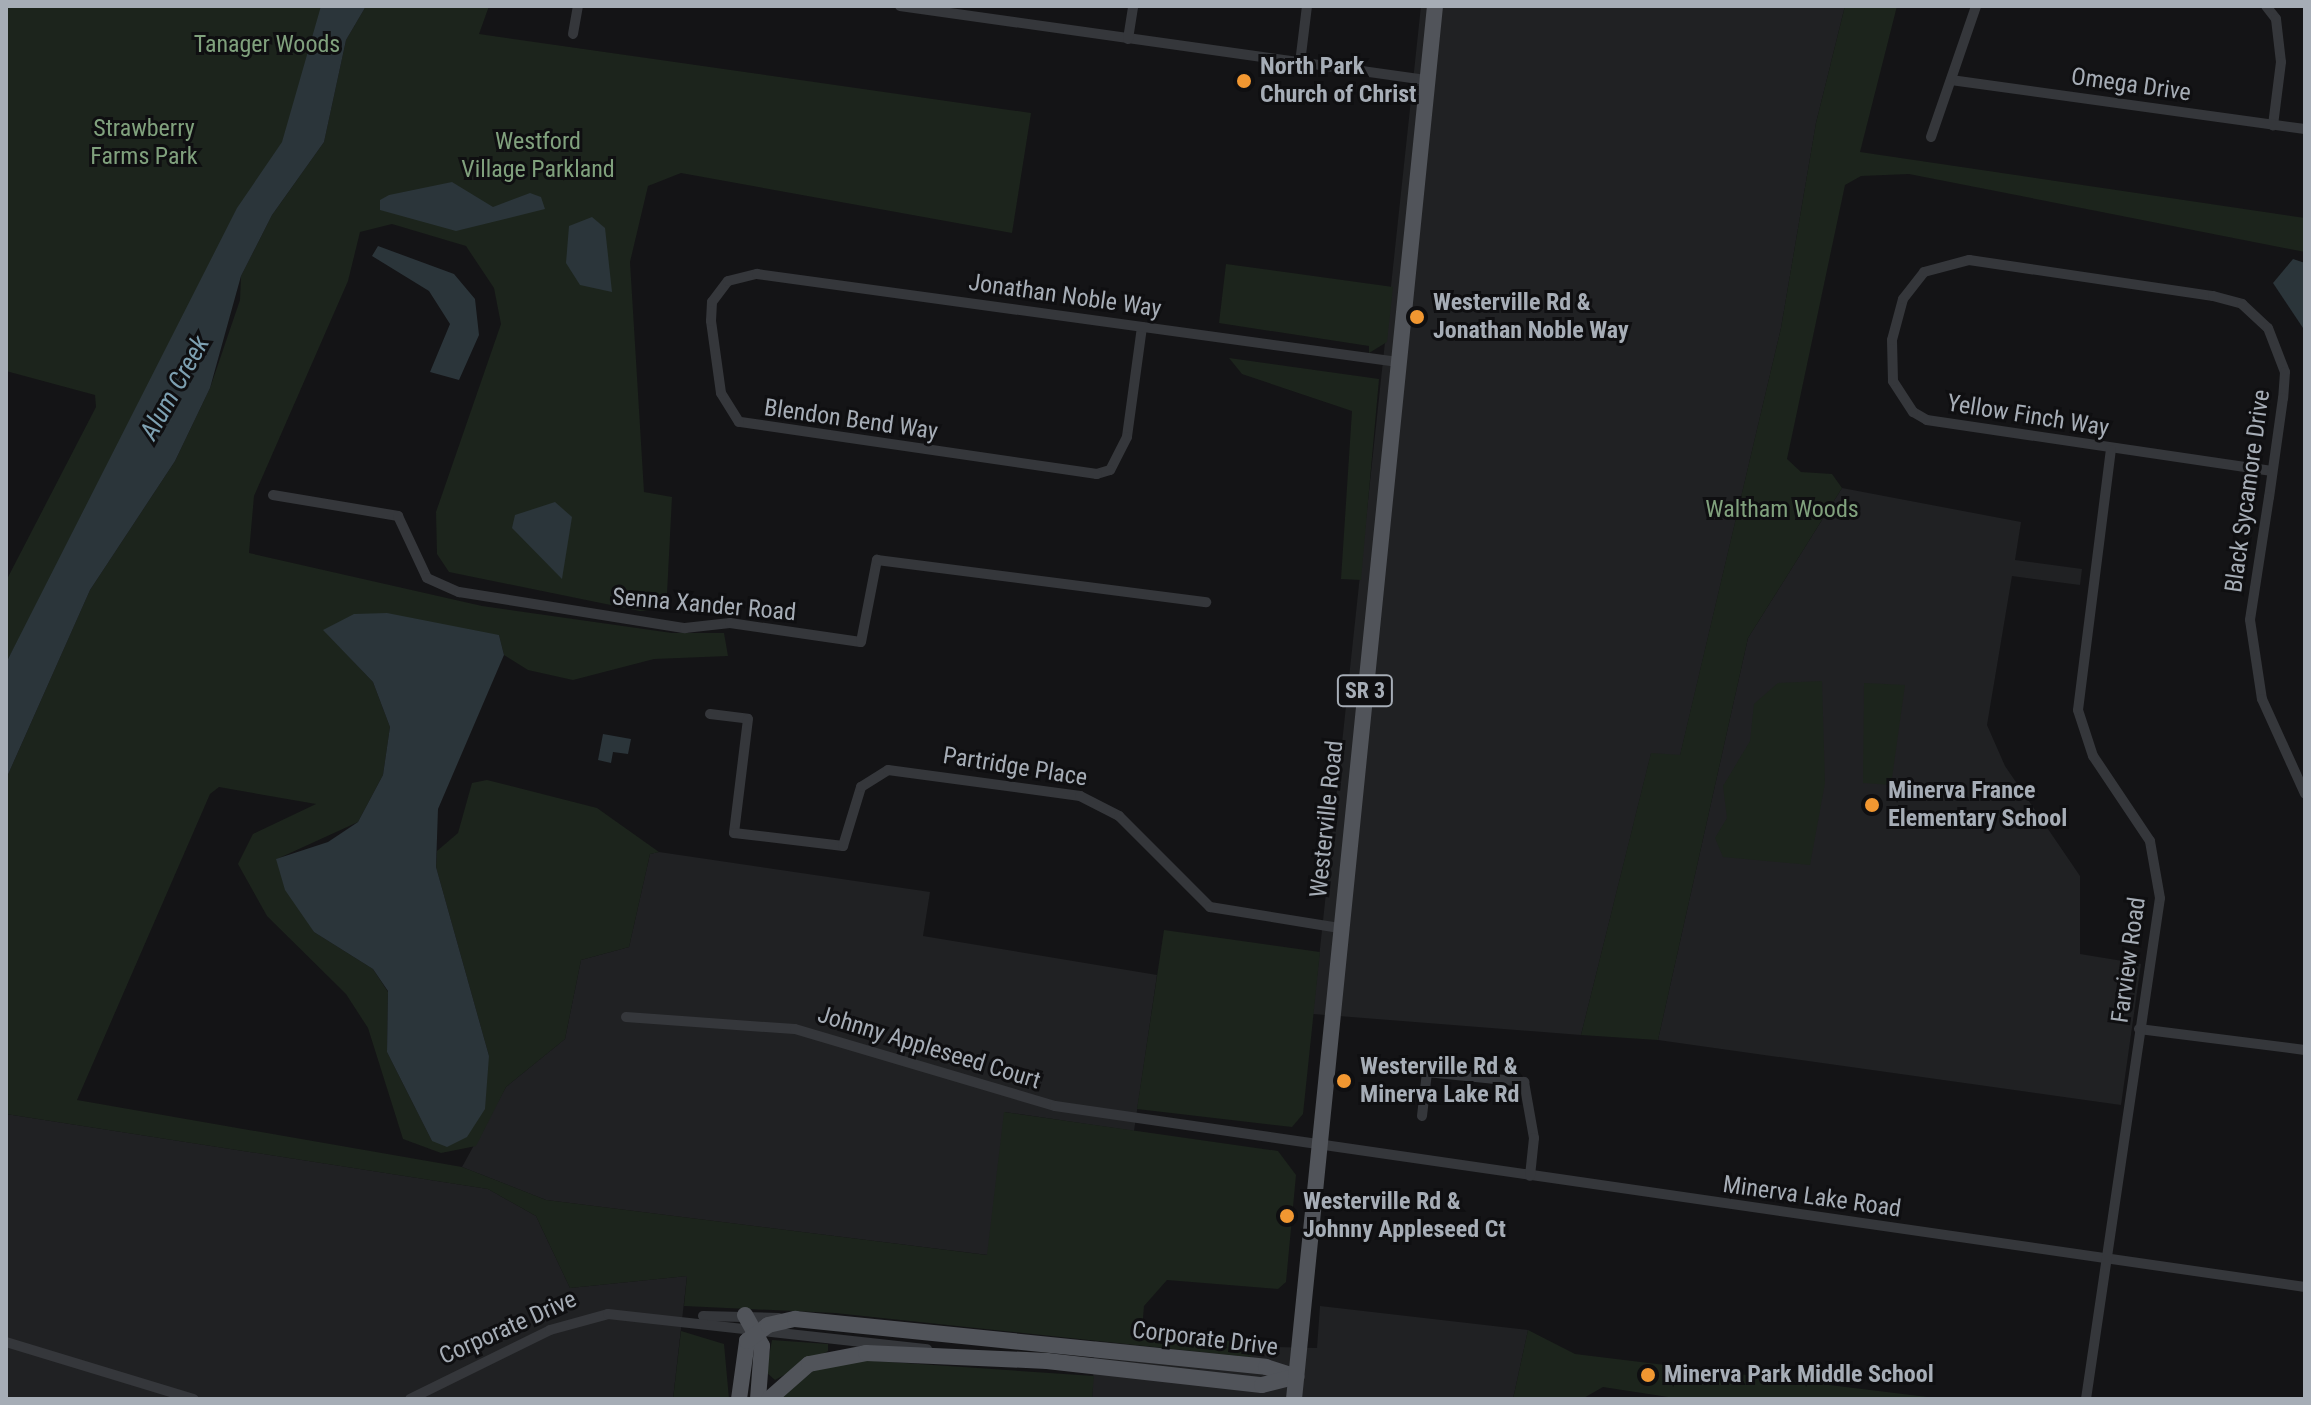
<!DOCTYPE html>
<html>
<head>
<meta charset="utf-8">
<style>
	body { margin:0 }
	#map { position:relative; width:2311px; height:1405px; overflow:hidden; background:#141416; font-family:"Roboto Condensed",sans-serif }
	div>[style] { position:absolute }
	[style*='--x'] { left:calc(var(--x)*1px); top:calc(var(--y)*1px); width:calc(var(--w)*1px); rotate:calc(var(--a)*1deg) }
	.built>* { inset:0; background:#202123 }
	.green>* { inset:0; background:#1c241c }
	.water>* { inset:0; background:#2b353a }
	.street>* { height:10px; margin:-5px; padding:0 5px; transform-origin:5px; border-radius:5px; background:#35373b }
	.primary>* { height:16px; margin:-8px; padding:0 8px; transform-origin:8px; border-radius:8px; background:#51545a }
	.dots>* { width:22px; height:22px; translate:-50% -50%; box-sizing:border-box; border:4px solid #0f0f11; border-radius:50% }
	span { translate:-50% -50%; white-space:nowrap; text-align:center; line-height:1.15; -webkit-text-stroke:6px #0f0f11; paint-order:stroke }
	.shield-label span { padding:2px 6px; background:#0f0f11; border:2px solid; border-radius:6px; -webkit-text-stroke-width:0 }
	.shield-label { font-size:22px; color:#a6adb6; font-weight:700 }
	.park-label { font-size:24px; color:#80a17d }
	.poi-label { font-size:24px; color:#a6adb6; font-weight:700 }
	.left { translate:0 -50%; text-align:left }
	.street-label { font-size:24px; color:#a6adb6 }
	.water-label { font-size:26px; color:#7da0b1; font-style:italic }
	.frame { position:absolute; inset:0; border:8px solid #a6adb6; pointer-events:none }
</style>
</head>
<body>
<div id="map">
	<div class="built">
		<div style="clip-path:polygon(1421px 6px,1845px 6px,1816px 123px,1781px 328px,1680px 756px,1651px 754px,1581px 1035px,1313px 1014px)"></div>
		<div style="clip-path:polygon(1842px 488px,2021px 522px,2015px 560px,2082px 569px,2080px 585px,2012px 576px,1987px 725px,2005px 766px,2080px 876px,2080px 954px,2141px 964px,2121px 1105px,1658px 1040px,1748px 638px)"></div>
		<div style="clip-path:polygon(659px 852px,930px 892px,923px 936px,1157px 975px,1134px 1131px,1005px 1112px,988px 1255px,546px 1200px,462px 1167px,506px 1087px,565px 1039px,581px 960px,629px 947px,650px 854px)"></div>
		<div style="clip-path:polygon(6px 1114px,488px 1189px,536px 1216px,570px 1288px,687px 1276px,673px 1399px,6px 1399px)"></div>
		<div style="clip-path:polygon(1320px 1306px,1528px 1330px,1513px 1399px,1092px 1399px,1095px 1341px,1248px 1357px,1276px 1347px,1317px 1348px)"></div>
	</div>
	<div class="green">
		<div style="clip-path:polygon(6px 6px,343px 6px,315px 88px,6px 663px,6px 581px,96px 407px,95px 395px,6px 371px)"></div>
		<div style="clip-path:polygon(366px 6px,489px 6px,479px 34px,1031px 113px,1012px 233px,681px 173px,648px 186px,630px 262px,644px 492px,672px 497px,667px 594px,660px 609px,640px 611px,449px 572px,437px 554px,436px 512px,501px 324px,494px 288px,466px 246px,392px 224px,360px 232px,348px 281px,254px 496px,249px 553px,482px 606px,672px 633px,724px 633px,728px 656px,654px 659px,573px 680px,528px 670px,504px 655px,499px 635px,324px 630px,373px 682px,390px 727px,383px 775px,358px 822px,277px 859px,314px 932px,373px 969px,388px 992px,387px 1052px,432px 1141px,489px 1056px,436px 867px,437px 851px,458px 833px,472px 783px,487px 780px,597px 808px,659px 852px,650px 854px,629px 947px,581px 960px,565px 1039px,506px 1087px,476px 1146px,441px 1153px,403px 1139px,368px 1028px,346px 994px,267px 916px,238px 864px,253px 834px,316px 804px,219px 787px,210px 794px,77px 1100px,462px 1167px,546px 1200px,987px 1255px,1004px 1112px,1278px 1151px,1296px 1175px,1286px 1282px,1278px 1289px,1167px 1280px,1144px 1306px,1142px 1330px,1276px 1347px,1248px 1357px,835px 1313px,684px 1306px,687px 1276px,570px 1288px,536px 1216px,488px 1189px,6px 1114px,6px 779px,90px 590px,175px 461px,210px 388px,240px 300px,241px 276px,272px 215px,324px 142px,346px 40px)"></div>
		<div style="clip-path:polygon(1845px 6px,1897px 6px,1860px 152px,2305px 218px,2305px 252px,1909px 174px,1861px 176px,1845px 185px,1787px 459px,1801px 472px,1832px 474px,1842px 488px,1748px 638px,1658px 1040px,1581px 1035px,1651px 753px,1680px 755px,1781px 328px,1816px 123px)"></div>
		<div style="clip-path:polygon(1226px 264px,1393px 287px,1387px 342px,1369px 353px,1369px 346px,1219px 323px)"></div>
		<div style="clip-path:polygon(1229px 358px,1379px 379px,1361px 580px,1341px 579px,1352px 411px,1242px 374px)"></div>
		<div style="clip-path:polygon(1822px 681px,1825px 783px,1810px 865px,1723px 857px,1715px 838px,1727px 818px,1723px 786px,1750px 741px,1754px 704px,1778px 683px)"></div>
		<div style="clip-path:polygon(1864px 683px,1905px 685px,1891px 785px,1863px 783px)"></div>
		<div style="clip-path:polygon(1164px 930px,1320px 952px,1303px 1114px,1292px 1127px,1137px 1109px)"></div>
		<div style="clip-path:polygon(1528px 1330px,1575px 1354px,1944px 1399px,1681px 1399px,1603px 1387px,1582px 1399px,1513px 1399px)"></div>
		<div style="clip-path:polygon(681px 1331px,724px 1344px,729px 1399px,673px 1399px)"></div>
		<div style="clip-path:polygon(772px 1340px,828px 1344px,828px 1351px,775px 1380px,766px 1372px)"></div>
		<div style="clip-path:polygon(860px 1360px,1094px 1376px,1092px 1399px,779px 1399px,818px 1367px)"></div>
	</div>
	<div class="water">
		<div style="clip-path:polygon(321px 6px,366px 6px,346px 40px,324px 142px,272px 215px,241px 276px,210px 388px,175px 461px,90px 590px,6px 779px,6px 663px,237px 208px,282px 142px)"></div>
		<div style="clip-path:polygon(452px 182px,493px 207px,530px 193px,541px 197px,545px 209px,456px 231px,380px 210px,380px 200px,389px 195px)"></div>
		<div style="clip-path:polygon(592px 217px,605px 228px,612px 292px,580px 285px,566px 263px,569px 226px)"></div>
		<div style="clip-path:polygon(378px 246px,454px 274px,475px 299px,479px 335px,459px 380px,430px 372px,450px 324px,429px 291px,372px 256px)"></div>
		<div style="clip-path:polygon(2293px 259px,2305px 263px,2305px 331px,2273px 283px)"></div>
		<div style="clip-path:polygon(555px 502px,572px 517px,562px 579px,512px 528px,515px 515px)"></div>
		<div style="clip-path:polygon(387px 613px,499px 635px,504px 655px,438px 809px,436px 867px,489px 1056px,485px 1109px,467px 1137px,447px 1147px,432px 1141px,387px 1052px,388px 991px,373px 969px,314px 932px,285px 890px,276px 859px,328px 842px,358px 822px,383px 775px,390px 727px,373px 682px,323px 630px,354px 614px)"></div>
		<div style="clip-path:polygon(603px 734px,631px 739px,628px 754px,613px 752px,611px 763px,598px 760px)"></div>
	</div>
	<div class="street">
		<div style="--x:900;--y:6;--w:531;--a:8.01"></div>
		<div style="--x:2266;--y:6;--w:16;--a:52"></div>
		<div style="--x:2276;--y:19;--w:43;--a:83.4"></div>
		<div style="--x:2281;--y:62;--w:64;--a:97.2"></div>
		<div style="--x:573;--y:34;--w:28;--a:-80"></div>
		<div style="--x:1128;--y:39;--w:33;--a:-81"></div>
		<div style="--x:1300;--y:63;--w:57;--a:-83"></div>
		<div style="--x:1951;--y:80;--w:357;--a:7.9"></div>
		<div style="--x:1931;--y:137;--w:139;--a:-71"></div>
		<div style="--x:1142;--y:327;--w:111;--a:97.8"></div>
		<div style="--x:1127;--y:437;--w:37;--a:117"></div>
		<div style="--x:1110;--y:470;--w:14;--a:163"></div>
		<div style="--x:1097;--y:474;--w:362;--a:-171.7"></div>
		<div style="--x:739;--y:422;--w:34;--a:-122"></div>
		<div style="--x:721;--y:393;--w:73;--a:-97.9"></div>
		<div style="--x:711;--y:321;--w:19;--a:-87"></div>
		<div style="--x:712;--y:302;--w:26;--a:-53"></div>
		<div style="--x:728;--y:281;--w:30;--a:-14"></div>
		<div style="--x:757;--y:274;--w:647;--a:7.82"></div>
		<div style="--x:2272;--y:471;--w:349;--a:-171.6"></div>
		<div style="--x:1927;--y:420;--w:16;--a:-150"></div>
		<div style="--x:1913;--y:412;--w:37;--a:-123"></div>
		<div style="--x:1893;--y:381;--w:41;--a:-91.4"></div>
		<div style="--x:1892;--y:340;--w:42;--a:-75"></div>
		<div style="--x:1903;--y:299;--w:34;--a:-52"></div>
		<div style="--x:1924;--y:272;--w:47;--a:-14.9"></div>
		<div style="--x:1969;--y:260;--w:247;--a:8.4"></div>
		<div style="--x:2213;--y:296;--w:30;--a:15"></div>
		<div style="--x:2242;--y:304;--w:35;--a:43"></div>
		<div style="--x:2268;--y:328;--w:47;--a:68.9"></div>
		<div style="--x:2285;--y:372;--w:26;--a:94"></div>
		<div style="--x:2283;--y:398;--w:100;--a:98"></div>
		<div style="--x:2269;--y:497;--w:124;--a:98.8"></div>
		<div style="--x:2250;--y:620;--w:80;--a:81.4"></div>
		<div style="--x:2262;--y:699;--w:104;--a:65.6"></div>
		<div style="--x:273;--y:495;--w:127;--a:9.5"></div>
		<div style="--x:398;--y:516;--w:68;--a:64.9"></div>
		<div style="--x:427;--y:578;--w:35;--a:24"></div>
		<div style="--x:459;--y:592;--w:229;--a:9.1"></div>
		<div style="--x:685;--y:628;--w:45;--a:-6.3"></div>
		<div style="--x:730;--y:623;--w:132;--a:8.3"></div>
		<div style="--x:861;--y:642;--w:84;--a:-79"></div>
		<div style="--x:877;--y:560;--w:332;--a:7.3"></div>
		<div style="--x:710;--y:714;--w:38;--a:7"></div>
		<div style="--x:748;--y:719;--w:115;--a:97"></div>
		<div style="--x:734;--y:833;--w:110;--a:6.8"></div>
		<div style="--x:843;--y:846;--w:62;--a:-73"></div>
		<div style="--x:861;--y:787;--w:32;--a:-32"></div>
		<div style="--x:888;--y:770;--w:194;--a:7.7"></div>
		<div style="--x:1080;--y:796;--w:44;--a:27.1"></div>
		<div style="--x:1119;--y:816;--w:129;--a:45"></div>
		<div style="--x:1210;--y:907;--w:131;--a:9.2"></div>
		<div style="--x:626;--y:1017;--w:169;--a:4.1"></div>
		<div style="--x:795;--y:1029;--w:271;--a:16.5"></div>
		<div style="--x:1055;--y:1106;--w:1263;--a:8.24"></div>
		<div style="--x:2139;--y:1029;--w:167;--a:7.2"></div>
		<div style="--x:1422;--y:1116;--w:44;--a:-83.5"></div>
		<div style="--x:1427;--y:1072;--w:98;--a:5.9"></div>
		<div style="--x:1524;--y:1082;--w:57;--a:79.9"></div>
		<div style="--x:1534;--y:1138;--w:38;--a:96"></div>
		<div style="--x:703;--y:1316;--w:76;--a:1.5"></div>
		<div style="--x:6;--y:1342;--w:196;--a:16.9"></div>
		<div style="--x:410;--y:1399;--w:156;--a:-26.2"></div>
		<div style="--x:550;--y:1330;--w:60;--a:-15.4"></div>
		<div style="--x:608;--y:1314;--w:321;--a:6.3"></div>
		<div style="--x:2086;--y:1399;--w:506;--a:-81.6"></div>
		<div style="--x:2160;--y:898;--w:58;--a:-100"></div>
		<div style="--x:2150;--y:841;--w:102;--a:-123.8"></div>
		<div style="--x:2093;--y:756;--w:48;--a:-108.1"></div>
		<div style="--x:2078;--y:710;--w:262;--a:-82.8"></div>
	</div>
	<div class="primary">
		<div style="--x:745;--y:1315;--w:35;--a:61"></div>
		<div style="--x:762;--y:1346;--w:53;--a:94.3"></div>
		<div style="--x:739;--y:1399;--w:59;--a:-82.1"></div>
		<div style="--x:747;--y:1341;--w:26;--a:-37"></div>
		<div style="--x:768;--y:1325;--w:28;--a:-13"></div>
		<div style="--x:795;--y:1319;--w:473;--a:5.8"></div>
		<div style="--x:1266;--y:1367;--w:32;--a:18"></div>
		<div style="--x:769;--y:1399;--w:53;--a:-41.2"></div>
		<div style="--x:809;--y:1364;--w:58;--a:-10.9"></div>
		<div style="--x:866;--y:1353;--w:181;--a:2.5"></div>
		<div style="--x:1047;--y:1361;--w:216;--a:6.4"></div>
		<div style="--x:1262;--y:1385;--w:34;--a:-14"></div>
		<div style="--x:1294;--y:1399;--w:1400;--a:-84.22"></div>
	</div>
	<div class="dots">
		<div style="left:1244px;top:81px;background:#f19731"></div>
		<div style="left:1417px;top:317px;background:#f19731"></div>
		<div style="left:1872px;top:805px;background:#f19731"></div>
		<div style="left:1344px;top:1081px;background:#f19731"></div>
		<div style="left:1287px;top:1216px;background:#f19731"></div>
		<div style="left:1648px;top:1375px;background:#f19731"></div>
	</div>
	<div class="shield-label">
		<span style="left:1365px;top:691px">SR 3</span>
	</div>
	<div class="park-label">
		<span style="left:267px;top:45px">Tanager Woods</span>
		<span style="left:144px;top:143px">Strawberry<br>Farms Park</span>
		<span style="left:538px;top:156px">Westford<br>Village Parkland</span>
		<span style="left:1782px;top:510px">Waltham Woods</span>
	</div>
	<div class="poi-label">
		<span class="left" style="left:1260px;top:81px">North Park<br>Church of Christ</span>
		<span class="left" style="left:1433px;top:317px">Westerville Rd &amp;<br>Jonathan Noble Way</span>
		<span class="left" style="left:1888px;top:805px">Minerva France<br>Elementary School</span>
		<span class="left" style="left:1360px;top:1081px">Westerville Rd &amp;<br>Minerva Lake Rd</span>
		<span class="left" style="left:1303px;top:1216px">Westerville Rd &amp;<br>Johnny Appleseed Ct</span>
		<span class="left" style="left:1664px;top:1375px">Minerva Park Middle School</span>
	</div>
	<div class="street-label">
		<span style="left:2131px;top:85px;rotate:8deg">Omega Drive</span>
		<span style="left:1065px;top:296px;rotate:8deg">Jonathan Noble Way</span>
		<span style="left:2028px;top:416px;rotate:9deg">Yellow Finch Way</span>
		<span style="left:851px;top:420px;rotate:8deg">Blendon Bend Way</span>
		<span style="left:2248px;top:491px;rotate:-82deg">Black Sycamore Drive</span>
		<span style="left:704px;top:605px;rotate:5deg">Senna Xander Road</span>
		<span style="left:1015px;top:767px;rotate:9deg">Partridge Place</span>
		<span style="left:1327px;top:819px;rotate:-84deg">Westerville Road</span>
		<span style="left:2129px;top:960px;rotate:-82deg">Farview Road</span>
		<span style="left:929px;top:1048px;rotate:17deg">Johnny Appleseed Court</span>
		<span style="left:1812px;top:1197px;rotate:8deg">Minerva Lake Road</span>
		<span style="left:508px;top:1328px;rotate:-24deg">Corporate Drive</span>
		<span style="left:1205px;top:1339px;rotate:7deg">Corporate Drive</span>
	</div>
	<div class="water-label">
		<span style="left:175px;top:388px;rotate:-61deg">Alum Creek</span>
	</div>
	<div class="frame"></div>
</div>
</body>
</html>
